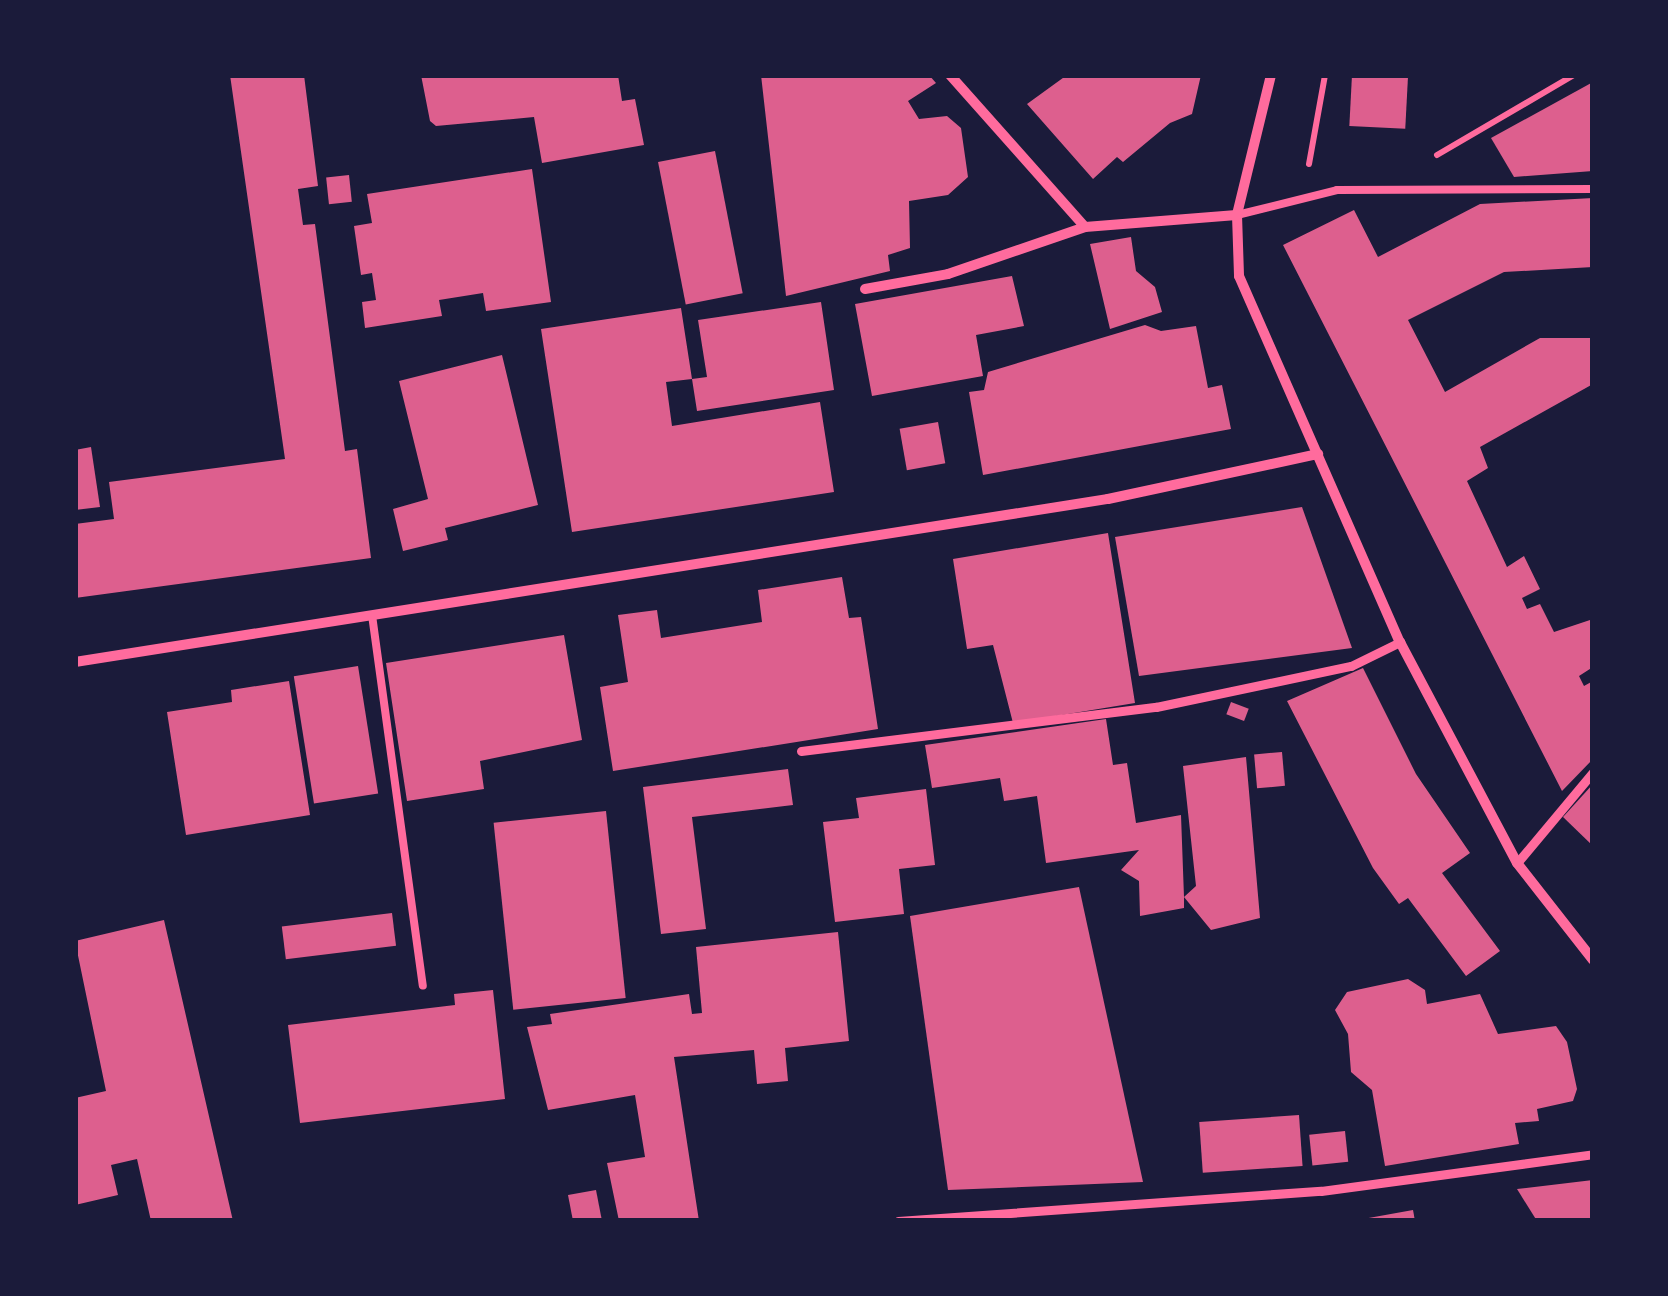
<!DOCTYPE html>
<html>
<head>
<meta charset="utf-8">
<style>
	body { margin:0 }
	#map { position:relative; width:1668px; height:1296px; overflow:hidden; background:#1b1b3a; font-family:Barlow,sans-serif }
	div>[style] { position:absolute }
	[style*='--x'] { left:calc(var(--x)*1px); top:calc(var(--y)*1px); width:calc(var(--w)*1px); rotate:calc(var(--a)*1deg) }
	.building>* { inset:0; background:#dd5f8e; transform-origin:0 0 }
	.path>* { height:6px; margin:-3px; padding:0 3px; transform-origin:3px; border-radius:3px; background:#ff6b9d }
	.service>* { height:8px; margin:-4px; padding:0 4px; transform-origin:4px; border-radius:4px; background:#ff6b9d }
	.pedestrian>* { height:9px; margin:-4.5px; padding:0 4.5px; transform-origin:4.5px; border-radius:4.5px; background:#ff6b9d }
	.minor>* { height:10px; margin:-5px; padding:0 5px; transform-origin:5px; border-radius:5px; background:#ff6b9d }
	span { translate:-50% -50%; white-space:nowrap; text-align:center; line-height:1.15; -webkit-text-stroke:9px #1b1b3a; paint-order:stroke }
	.frame { position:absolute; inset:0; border:78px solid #1b1b3a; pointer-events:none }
</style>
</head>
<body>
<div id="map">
	<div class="building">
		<div style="clip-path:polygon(230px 75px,304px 75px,318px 186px,298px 189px,303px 225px,315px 224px,345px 451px,357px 449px,371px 558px,75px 598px,75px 524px,114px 519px,109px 482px,285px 459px)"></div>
		<div style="clip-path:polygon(421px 75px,618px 75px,622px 101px,635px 99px,644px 145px,542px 163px,534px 117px,436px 126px,430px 121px)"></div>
		<div style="clip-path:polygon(761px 75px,929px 75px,936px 83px,908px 101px,919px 119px,947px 116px,961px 128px,968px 177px,948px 195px,909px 201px,910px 248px,888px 255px,890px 271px,786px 296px)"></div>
		<div style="clip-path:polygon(1067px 75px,1201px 75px,1192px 114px,1170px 123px,1123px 162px,1117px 157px,1093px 179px,1027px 104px)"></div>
		<div style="left:1352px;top:75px;width:56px;height:51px;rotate:3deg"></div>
		<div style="clip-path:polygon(1593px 82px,1593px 171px,1514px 177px,1491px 138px)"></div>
		<div style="left:715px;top:151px;width:145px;height:58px;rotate:79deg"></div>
		<div style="clip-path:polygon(532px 169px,551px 302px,486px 311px,483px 293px,439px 300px,442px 316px,365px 328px,362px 302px,376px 300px,372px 273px,361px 275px,354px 226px,372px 223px,367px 194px)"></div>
		<div style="left:349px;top:175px;width:27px;height:23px;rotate:84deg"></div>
		<div style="clip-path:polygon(1593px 198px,1593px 267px,1504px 272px,1408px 320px,1445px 392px,1540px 338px,1593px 338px,1593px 384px,1480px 447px,1488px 468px,1467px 481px,1507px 567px,1524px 556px,1540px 589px,1522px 598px,1527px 609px,1540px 604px,1554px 632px,1593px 619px,1593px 667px,1579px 676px,1584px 686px,1593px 681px,1593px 759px,1562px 791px,1283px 245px,1354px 210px,1378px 257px,1480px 204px)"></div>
		<div style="clip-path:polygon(1131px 237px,1136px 271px,1155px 287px,1162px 312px,1110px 329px,1090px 244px)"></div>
		<div style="clip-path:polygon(1012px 276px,1024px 326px,976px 335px,983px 376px,872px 396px,855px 304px)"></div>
		<div style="clip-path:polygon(821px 302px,834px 390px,697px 411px,692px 379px,666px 382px,672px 426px,820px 402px,834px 492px,572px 532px,541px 329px,681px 308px,692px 379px,707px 377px,698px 320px)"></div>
		<div style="clip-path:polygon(1145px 325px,1161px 331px,1196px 326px,1208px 388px,1222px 385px,1231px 429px,983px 475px,969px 392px,984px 390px,988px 372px)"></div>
		<div style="clip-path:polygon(502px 355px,538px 505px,445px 528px,448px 540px,403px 551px,393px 509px,428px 499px,399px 381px)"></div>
		<div style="left:938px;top:422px;width:42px;height:39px;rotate:80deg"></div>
		<div style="clip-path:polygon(91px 447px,100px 507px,75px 510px,75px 450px)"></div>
		<div style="clip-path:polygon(1302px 507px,1352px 648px,1139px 676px,1115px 537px)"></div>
		<div style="clip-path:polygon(1108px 533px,1135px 703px,1013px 723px,993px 645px,967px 649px,953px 559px)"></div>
		<div style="clip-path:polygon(842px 577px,849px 618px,861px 617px,878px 729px,613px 771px,600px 687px,628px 682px,618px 615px,657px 610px,661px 638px,762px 622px,758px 590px)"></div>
		<div style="clip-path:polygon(564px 635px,582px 740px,480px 761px,484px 789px,407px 801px,386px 663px)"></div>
		<div style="left:358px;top:666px;width:129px;height:65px;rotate:81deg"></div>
		<div style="clip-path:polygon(1363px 668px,1416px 774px,1470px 853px,1442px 873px,1500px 951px,1466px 976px,1408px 898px,1399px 904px,1373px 868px,1287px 701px)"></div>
		<div style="clip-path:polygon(289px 681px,310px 815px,186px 835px,167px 712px,232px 702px,231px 690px)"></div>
		<div style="left:1231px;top:702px;width:19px;height:13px;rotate:21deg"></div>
		<div style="clip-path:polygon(1106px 719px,1113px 765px,1127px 763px,1136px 823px,1181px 815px,1184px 897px,1196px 886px,1183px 766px,1246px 757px,1260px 918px,1211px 930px,1184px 897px,1184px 908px,1140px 916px,1139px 881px,1121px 870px,1139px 850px,1046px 863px,1037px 796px,1004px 801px,1000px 778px,932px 788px,925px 745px)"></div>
		<div style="left:1282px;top:752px;width:34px;height:28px;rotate:85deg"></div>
		<div style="clip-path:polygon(788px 769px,793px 805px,692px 817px,706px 929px,661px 934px,643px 787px)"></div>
		<div style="clip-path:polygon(1593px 784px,1593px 846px,1563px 817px)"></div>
		<div style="clip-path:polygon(926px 789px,935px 865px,899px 869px,904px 914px,835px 922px,823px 822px,859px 818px,856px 798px)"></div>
		<div style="left:606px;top:811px;width:188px;height:113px;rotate:84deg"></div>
		<div style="clip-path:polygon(1079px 887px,1143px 1182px,948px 1190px,910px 916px)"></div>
		<div style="left:392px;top:913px;width:33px;height:111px;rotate:83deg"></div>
		<div style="clip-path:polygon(164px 920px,233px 1221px,151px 1221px,137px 1159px,111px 1165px,118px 1195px,75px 1205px,75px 1098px,106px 1091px,75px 941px)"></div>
		<div style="clip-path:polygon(838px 932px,849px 1041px,785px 1048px,788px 1081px,757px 1084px,754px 1050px,674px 1057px,699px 1221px,619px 1221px,607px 1163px,645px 1157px,635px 1095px,548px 1110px,527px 1027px,552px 1024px,550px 1014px,689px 994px,692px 1014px,702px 1013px,696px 947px)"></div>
		<div style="clip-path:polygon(1408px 979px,1425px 990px,1427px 1004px,1480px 994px,1498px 1034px,1556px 1026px,1567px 1042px,1577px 1089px,1573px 1101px,1537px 1109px,1539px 1121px,1515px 1123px,1519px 1144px,1385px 1166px,1372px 1090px,1351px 1072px,1348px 1034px,1335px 1010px,1347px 992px)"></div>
		<div style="clip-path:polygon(493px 990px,505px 1099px,300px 1123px,288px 1025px,455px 1005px,454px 994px)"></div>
		<div style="left:1299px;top:1115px;width:51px;height:100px;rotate:86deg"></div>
		<div style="left:1345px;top:1131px;width:31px;height:36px;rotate:84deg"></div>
		<div style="clip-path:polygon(1593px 1180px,1593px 1221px,1537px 1221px,1517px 1189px)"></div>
		<div style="clip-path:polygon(596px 1190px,602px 1221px,573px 1221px,568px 1195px)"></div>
		<div style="clip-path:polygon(1413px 1210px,1415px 1221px,1363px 1221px,1363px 1219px)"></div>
	</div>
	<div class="path">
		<div style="--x:1437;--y:155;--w:159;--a:-30.3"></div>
		<div style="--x:1309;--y:164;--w:90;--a:-79.8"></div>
	</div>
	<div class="service">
		<div style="--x:1237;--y:215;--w:103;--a:-14"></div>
		<div style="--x:1337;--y:190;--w:256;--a:-0.2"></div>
		<div style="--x:372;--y:615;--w:374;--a:82.2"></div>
	</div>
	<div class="pedestrian">
		<div style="--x:801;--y:751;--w:358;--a:-7.1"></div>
		<div style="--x:1156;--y:707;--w:199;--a:-11.9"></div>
		<div style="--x:1351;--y:666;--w:55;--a:-26.1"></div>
		<div style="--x:1517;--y:863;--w:119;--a:-50.1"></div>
		<div style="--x:898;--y:1221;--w:424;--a:-4.1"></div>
		<div style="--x:1321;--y:1191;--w:275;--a:-7.7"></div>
	</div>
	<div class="minor">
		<div style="--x:950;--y:75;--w:203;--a:48.4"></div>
		<div style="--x:1271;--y:75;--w:144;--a:103.7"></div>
		<div style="--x:1237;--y:215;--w:61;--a:88.1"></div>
		<div style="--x:1239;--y:276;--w:400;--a:66.3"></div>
		<div style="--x:1400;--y:642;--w:250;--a:62.1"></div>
		<div style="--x:1517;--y:863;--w:123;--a:51.9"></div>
		<div style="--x:865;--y:289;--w:84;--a:-10.2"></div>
		<div style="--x:948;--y:274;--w:145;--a:-18.9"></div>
		<div style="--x:1085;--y:227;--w:152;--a:-4.5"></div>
		<div style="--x:75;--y:662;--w:1046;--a:-8.97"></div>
		<div style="--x:1108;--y:499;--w:215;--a:-12.1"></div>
	</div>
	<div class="frame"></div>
</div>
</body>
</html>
